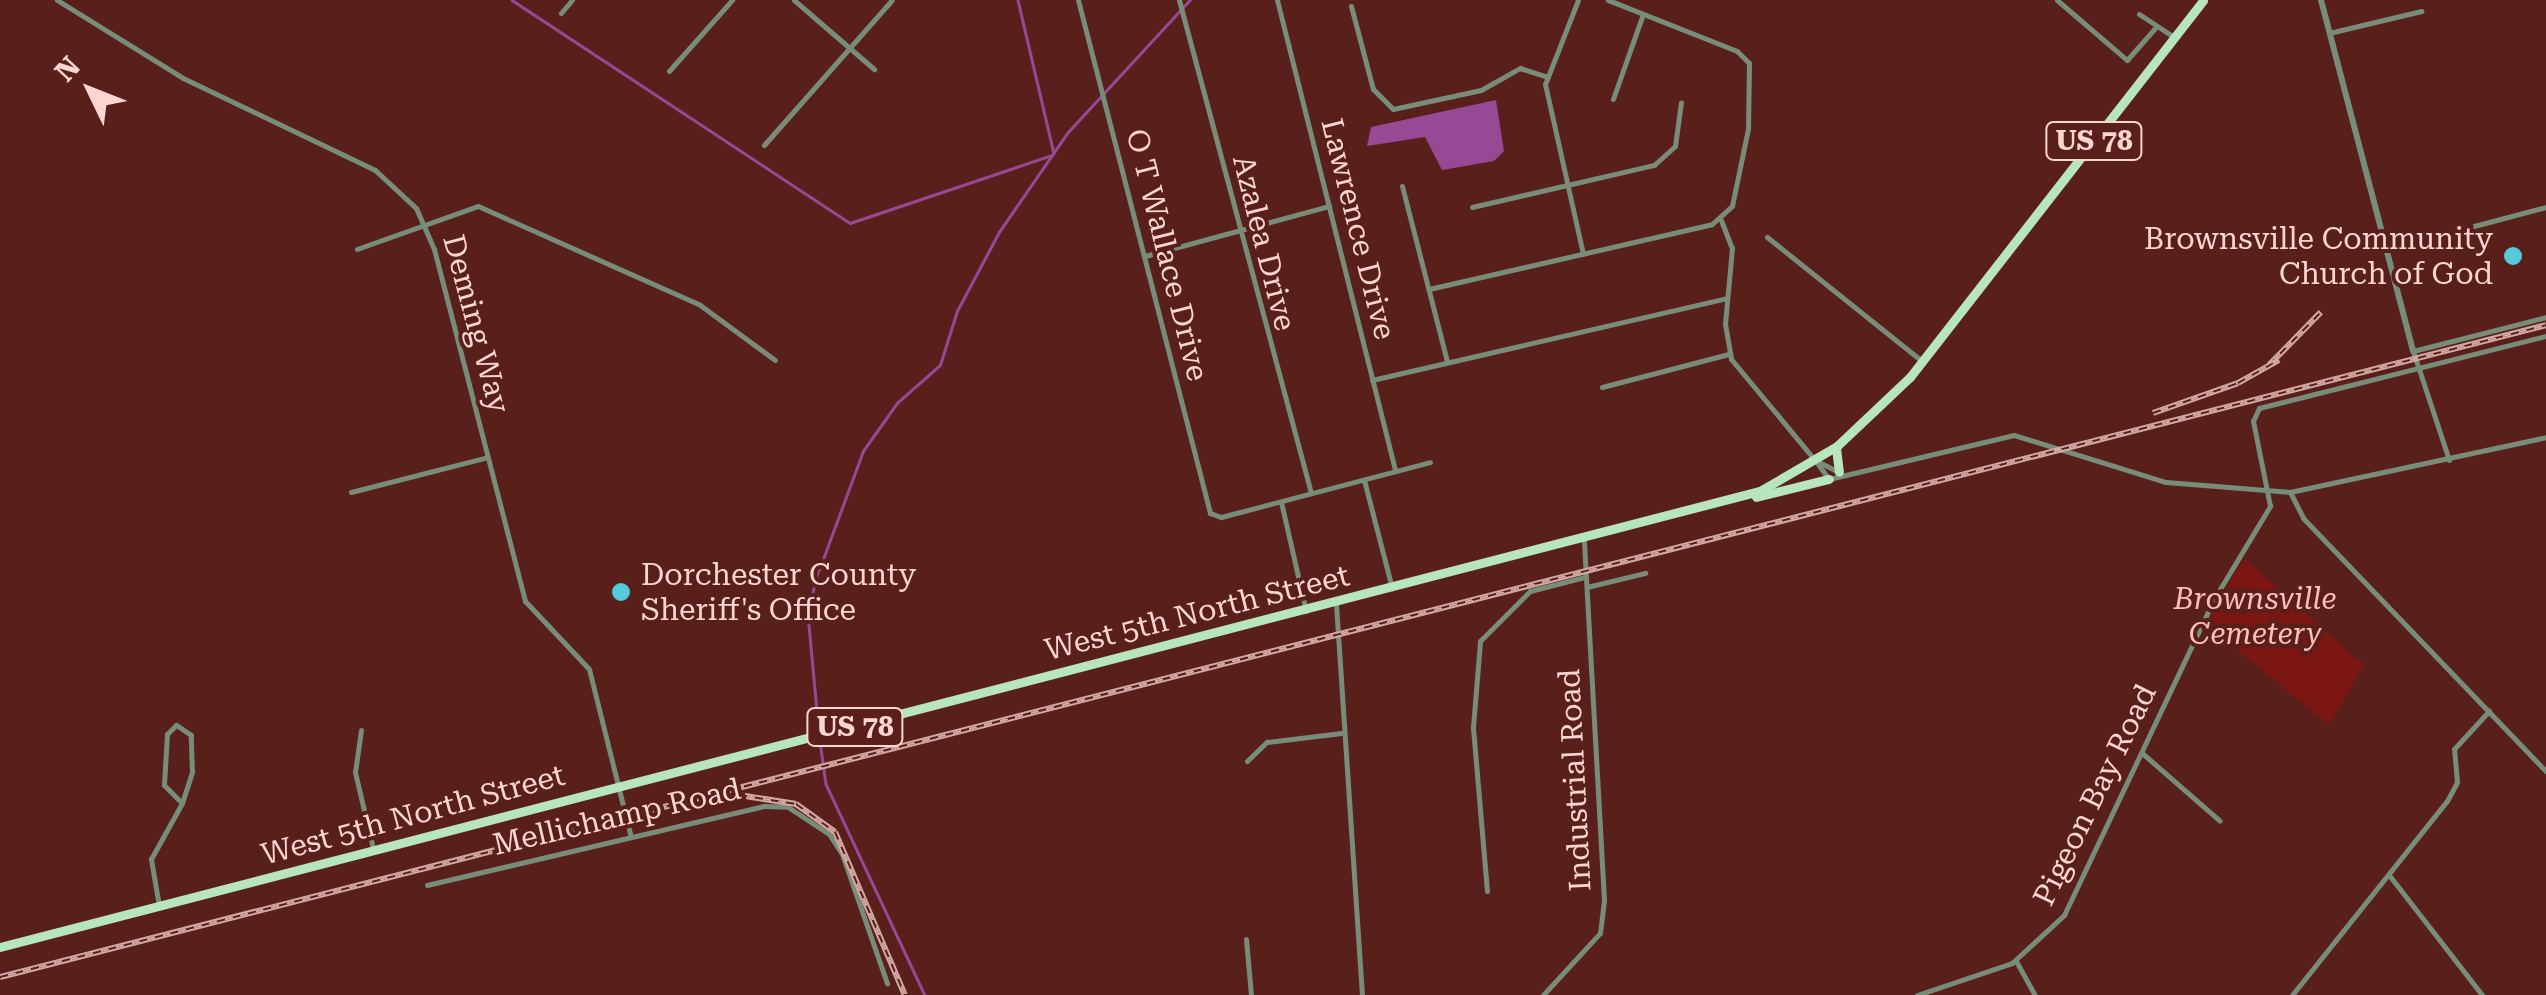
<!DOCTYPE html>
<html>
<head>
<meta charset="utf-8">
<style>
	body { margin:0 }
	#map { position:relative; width:2546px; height:995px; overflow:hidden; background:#59201b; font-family:"Roboto Serif",serif }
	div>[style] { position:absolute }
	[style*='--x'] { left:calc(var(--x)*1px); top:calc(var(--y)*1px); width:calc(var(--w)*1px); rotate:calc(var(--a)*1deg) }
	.green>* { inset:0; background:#7b1613 }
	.water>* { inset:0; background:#974996 }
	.stream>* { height:2.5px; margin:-1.25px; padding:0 1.25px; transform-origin:1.25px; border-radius:1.25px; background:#974996 }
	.minor>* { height:5px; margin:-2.5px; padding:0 2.5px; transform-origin:2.5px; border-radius:2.5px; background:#778d79 }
	.tertiary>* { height:6px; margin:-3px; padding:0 3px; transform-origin:3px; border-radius:3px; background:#778d79 }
	.primary>* { height:9px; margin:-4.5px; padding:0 4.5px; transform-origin:4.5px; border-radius:4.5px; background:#b7e5bc }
	.rail>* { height:6px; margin-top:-3px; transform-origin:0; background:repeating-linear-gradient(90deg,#59201b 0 8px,#d3a9a4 0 16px); box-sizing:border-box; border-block:2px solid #d3a9a4 }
	.dots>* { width:28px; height:28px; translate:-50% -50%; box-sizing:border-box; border:5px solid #59201b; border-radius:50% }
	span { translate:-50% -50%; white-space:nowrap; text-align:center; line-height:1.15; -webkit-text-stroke:8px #59201b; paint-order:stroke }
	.shield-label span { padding:2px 8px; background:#59201b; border:2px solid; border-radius:8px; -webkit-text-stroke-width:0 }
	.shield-label { font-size:28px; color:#fbd5d0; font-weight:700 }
	.street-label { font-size:30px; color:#fbd5d0 }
	.poi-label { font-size:30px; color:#fbd5d0 }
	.right { translate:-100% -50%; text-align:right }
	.left { translate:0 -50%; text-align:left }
	.park-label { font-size:30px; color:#fabfb6; font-style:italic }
	.north { position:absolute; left:40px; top:40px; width:100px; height:100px; -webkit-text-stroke:8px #59201b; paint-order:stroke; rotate:313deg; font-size:28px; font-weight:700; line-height:40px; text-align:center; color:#fbd5d0 }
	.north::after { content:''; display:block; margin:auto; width:35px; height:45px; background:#fbd5d0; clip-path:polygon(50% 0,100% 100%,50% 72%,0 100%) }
</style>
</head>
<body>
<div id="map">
	<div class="green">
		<div style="clip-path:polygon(2244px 558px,2364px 665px,2329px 725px,2206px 624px)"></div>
	</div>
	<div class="water">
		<div style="clip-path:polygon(1496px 100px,1504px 151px,1494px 161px,1442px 170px,1425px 137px,1367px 146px,1371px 127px)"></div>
	</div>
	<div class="stream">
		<div style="--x:512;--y:0;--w:405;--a:33.4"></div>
		<div style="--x:850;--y:223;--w:213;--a:-18.6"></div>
		<div style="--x:1018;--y:0;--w:157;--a:76.8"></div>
		<div style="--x:819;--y:570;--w:127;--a:-69.7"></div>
		<div style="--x:863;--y:451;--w:59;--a:-54.7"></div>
		<div style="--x:897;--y:403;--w:57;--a:-41.5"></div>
		<div style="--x:940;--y:365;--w:57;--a:-72.5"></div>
		<div style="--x:957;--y:311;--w:89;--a:-62"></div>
		<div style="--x:999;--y:232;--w:121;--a:-55.4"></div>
		<div style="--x:1068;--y:132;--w:180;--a:-47.3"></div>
		<div style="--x:818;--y:572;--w:43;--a:103.4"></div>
		<div style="--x:808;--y:614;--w:119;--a:84.7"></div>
		<div style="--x:820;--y:741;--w:43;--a:82.1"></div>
		<div style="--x:826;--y:784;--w:233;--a:64.9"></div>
	</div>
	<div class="minor">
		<div style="--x:57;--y:0;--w:148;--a:31.8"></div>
		<div style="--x:183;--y:78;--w:213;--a:25.6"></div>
		<div style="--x:375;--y:170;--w:56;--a:42.8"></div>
		<div style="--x:416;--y:208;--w:45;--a:66.3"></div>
		<div style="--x:434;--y:249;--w:364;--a:75.5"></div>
		<div style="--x:525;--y:601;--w:93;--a:46.7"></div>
		<div style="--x:589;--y:669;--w:173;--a:76"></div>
		<div style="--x:794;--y:0;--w:106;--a:40.8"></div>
		<div style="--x:1078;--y:0;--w:530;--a:75.57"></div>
		<div style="--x:1210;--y:513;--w:12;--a:20"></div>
		<div style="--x:1221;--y:517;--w:216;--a:-14.7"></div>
		<div style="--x:1179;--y:0;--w:510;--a:75.01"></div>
		<div style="--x:1277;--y:0;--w:485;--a:75.9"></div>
		<div style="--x:1578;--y:0;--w:90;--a:111.4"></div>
		<div style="--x:1545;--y:84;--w:174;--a:77.4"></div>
		<div style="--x:2057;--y:0;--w:92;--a:40.6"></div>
		<div style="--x:2127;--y:60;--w:44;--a:-48.7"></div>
		<div style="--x:1351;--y:6;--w:86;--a:75.2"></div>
		<div style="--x:1373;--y:89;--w:28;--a:45"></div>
		<div style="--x:1393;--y:109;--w:90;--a:-12.2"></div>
		<div style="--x:1481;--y:90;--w:45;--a:-29.4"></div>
		<div style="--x:1520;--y:68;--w:28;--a:18"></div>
		<div style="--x:561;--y:13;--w:17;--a:-50"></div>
		<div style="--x:2139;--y:14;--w:42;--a:33.3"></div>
		<div style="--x:2329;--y:33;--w:95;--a:-13.4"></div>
		<div style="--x:669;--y:71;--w:95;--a:-48.4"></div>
		<div style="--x:1613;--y:99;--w:90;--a:-70.6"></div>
		<div style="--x:764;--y:145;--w:193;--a:-48.6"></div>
		<div style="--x:1402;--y:186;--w:181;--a:75.6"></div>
		<div style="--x:1472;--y:207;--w:187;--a:-13"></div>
		<div style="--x:1654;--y:165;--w:28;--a:-42"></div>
		<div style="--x:1675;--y:146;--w:44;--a:-82.2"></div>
		<div style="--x:1721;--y:220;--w:30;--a:69"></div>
		<div style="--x:1732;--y:248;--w:76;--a:95.3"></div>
		<div style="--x:1725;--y:324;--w:36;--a:80"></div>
		<div style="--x:1731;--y:359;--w:131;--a:50.3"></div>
		<div style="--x:1815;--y:460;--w:27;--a:27"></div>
		<div style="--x:1767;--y:237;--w:198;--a:38.7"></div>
		<div style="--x:357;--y:249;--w:128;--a:-19.6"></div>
		<div style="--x:478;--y:206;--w:243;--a:24"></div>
		<div style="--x:700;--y:305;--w:93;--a:36.3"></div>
		<div style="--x:2387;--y:249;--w:164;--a:-14.8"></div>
		<div style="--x:1145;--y:256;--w:191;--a:-15.2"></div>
		<div style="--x:1429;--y:289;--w:290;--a:-12.9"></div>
		<div style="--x:1712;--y:224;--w:27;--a:-42"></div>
		<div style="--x:1732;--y:206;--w:79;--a:-78.3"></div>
		<div style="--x:1748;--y:129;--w:66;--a:-89.1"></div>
		<div style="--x:1749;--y:63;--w:17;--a:-135"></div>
		<div style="--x:1737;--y:51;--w:139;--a:-158.4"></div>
		<div style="--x:1372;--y:380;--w:364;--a:-13"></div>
		<div style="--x:1602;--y:387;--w:131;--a:-14.6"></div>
		<div style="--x:1815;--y:460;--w:24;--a:54"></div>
		<div style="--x:1829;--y:479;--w:190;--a:-13.4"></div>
		<div style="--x:2014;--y:435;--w:159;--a:17.2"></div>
		<div style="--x:2166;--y:482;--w:124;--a:4.6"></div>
		<div style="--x:2290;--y:492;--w:262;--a:-12.1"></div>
		<div style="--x:2449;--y:460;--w:115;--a:-108.3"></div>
		<div style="--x:2413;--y:351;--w:137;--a:-14.3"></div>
		<div style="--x:1364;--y:480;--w:112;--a:75.5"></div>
		<div style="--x:351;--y:492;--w:141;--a:-14.3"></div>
		<div style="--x:2290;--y:492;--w:29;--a:63"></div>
		<div style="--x:2303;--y:518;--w:351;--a:46.2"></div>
		<div style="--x:1281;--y:502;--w:112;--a:77.1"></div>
		<div style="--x:1587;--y:587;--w:60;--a:-13.6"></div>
		<div style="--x:1336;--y:604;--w:392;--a:86.2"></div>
		<div style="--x:361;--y:730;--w:42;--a:98.1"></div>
		<div style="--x:355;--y:772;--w:79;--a:76.8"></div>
		<div style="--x:2142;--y:753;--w:103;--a:41.1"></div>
		<div style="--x:1247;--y:761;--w:28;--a:-44"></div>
		<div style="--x:1267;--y:742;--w:75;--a:-6.9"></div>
		<div style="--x:2389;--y:875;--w:152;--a:52.2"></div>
		<div style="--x:427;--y:885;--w:347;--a:-13.2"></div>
		<div style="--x:765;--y:806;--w:23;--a:2"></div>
		<div style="--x:788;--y:807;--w:49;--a:33.4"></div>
		<div style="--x:829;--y:834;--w:24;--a:57"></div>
		<div style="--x:842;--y:854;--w:137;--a:70.8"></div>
		<div style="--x:1487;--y:891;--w:165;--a:-94.9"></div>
		<div style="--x:1473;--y:727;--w:86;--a:-85.3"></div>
		<div style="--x:1480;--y:641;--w:71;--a:-45"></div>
		<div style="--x:1530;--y:591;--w:57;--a:-14.3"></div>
		<div style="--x:159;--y:906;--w:48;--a:-99.7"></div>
		<div style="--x:151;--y:859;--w:64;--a:-61"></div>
		<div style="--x:182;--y:803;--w:33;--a:-72"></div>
		<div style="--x:192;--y:772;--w:37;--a:-92"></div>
		<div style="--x:191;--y:735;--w:18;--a:-146"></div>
		<div style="--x:176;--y:725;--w:13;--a:135"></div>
		<div style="--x:167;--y:734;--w:51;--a:93.4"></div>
		<div style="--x:164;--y:785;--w:25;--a:45"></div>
		<div style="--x:1246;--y:939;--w:56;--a:84.9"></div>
		<div style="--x:2016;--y:961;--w:39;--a:61"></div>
		<div style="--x:1543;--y:995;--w:84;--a:-47.4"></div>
		<div style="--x:1600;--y:933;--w:33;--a:-83"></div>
		<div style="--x:1604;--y:900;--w:360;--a:-93.2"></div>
		<div style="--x:1917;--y:995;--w:100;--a:-18.6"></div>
		<div style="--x:2012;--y:963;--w:71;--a:-42.7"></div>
		<div style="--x:2064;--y:915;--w:350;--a:-64.6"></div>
		<div style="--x:2214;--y:599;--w:109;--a:-58.9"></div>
		<div style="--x:2270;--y:506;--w:87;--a:-101.3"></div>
		<div style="--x:2253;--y:421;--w:14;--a:-65"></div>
		<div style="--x:2259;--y:408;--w:296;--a:-14.1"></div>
		<div style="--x:2292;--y:995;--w:248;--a:-51.4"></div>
		<div style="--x:2447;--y:801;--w:21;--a:-62"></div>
		<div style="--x:2457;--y:782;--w:33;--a:-95"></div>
		<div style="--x:2454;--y:749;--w:52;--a:-47.4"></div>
	</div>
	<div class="tertiary">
		<div style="--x:2321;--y:0;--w:363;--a:75.3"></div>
	</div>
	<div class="primary">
		<div style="--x:1836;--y:448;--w:24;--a:83"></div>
		<div style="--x:1756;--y:497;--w:75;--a:-13.9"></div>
		<div style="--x:0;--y:947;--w:1818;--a:-14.53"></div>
		<div style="--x:1760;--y:491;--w:89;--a:-30.3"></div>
		<div style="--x:1837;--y:446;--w:100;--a:-43.4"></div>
		<div style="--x:1910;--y:377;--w:477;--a:-52.1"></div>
	</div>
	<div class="rail">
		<div style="--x:2269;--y:365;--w:74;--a:-45.5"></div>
		<div style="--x:2153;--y:413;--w:90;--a:-19.4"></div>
		<div style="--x:2238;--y:383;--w:47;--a:-29.3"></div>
		<div style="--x:739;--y:795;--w:58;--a:9"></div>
		<div style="--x:796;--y:804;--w:48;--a:35.7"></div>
		<div style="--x:835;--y:832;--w:177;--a:66.8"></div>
		<div style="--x:0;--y:977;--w:2628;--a:-14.36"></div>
	</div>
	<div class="dots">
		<div style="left:2513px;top:256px;background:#53cbdb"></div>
		<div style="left:621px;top:592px;background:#53cbdb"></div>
	</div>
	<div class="shield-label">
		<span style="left:2094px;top:141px">US 78</span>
		<span style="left:855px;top:727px">US 78</span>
	</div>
	<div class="street-label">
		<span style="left:1358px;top:229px;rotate:76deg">Lawrence Drive</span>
		<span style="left:1264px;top:243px;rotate:76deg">Azalea Drive</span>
		<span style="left:1167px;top:255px;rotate:76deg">O T Wallace Drive</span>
		<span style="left:476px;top:324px;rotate:75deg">Deming Way</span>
		<span style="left:1197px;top:613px;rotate:-14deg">West 5th North Street</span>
		<span style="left:1575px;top:780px;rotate:-93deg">Industrial Road</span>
		<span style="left:2095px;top:795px;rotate:-64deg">Pigeon Bay Road</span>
		<span style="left:413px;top:815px;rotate:-15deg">West 5th North Street</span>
		<span style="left:617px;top:817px;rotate:-13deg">Mellichamp Road</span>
	</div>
	<div class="poi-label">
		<span class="right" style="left:2493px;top:256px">Brownsville Community<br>Church of God</span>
		<span class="left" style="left:641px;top:592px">Dorchester County<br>Sheriff's Office</span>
	</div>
	<div class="park-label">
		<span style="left:2255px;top:616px">Brownsville<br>Cemetery</span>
	</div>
	<div class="north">N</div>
</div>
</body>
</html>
